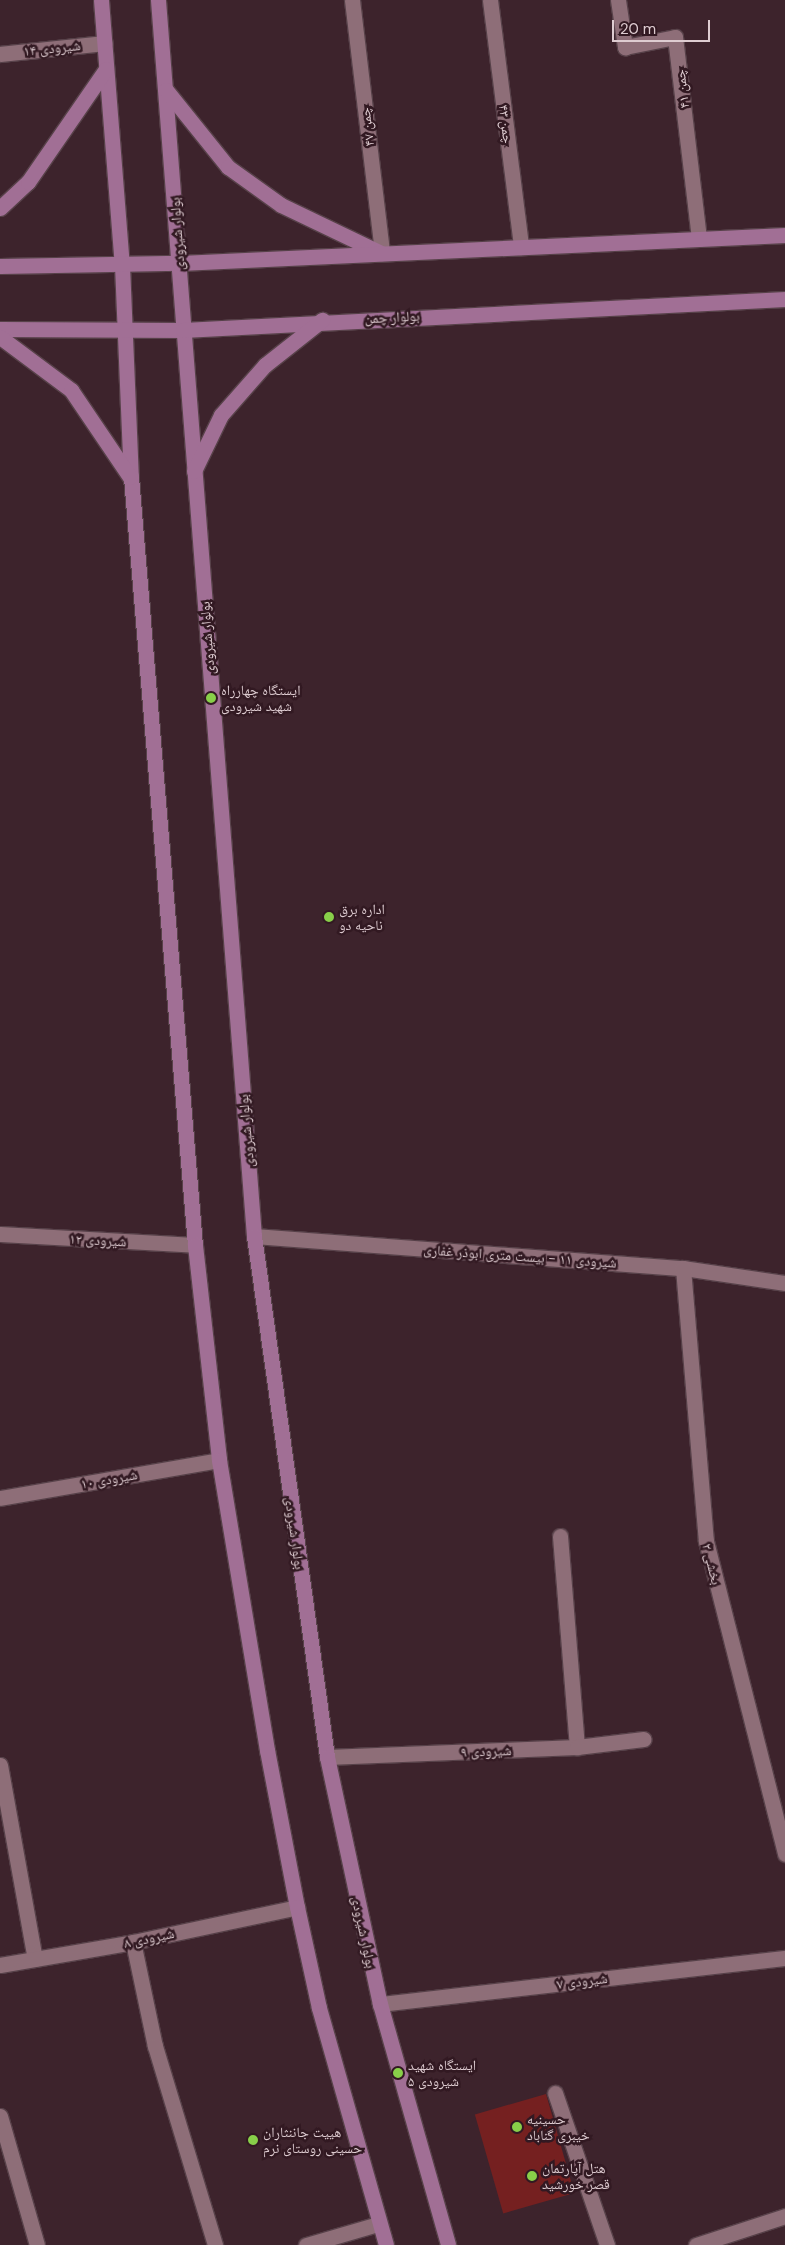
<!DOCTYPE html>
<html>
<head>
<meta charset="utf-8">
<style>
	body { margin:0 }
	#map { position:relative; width:785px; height:2245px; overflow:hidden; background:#3d232c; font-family:"DM Sans","Noto Naskh Arabic",sans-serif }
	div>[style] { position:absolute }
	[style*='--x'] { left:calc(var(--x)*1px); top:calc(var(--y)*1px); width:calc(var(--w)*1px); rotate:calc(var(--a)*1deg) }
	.building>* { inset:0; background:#752020; transform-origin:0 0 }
	.roads { filter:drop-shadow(1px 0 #574149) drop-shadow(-1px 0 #574149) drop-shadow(0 1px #574149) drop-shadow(0 -1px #574149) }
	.minor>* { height:15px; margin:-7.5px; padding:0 7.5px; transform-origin:7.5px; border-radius:7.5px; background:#8e6e78 }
	.major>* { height:15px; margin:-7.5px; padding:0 7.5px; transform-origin:7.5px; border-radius:7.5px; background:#a16f95 }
	.dots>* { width:14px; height:14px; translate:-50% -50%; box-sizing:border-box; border:2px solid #321922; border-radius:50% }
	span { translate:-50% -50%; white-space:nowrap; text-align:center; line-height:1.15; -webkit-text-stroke:5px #321922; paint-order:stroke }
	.street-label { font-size:14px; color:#deccd1 }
	.poi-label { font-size:14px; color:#deccd1 }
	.left { translate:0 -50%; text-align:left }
	.scale { position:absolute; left:612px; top:20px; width:98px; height:22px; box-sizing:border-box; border:2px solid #deccd1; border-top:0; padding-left:6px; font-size:15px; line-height:18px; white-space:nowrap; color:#deccd1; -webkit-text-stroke:4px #321922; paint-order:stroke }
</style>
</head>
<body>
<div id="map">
	<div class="building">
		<div style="left:546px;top:2094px;width:103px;height:74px;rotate:74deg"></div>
	</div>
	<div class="roads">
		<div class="minor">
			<div style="--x:352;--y:0;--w:255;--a:83.2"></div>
			<div style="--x:490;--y:0;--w:249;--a:82.8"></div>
			<div style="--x:618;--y:0;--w:48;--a:81.5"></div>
			<div style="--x:625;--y:47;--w:51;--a:-11.3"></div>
			<div style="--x:675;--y:37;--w:203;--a:83.2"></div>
			<div style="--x:0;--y:54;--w:105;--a:-6"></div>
			<div style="--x:0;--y:1234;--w:195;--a:3.2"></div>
			<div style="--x:254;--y:1236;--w:430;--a:4.3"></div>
			<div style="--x:683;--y:1268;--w:103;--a:8.4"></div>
			<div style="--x:683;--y:1268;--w:274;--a:85.2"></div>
			<div style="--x:706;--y:1541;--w:323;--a:75.8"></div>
			<div style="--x:0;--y:1498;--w:222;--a:-9.8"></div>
			<div style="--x:560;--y:1536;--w:212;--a:85.4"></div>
			<div style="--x:327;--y:1757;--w:250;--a:-2.3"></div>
			<div style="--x:577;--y:1747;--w:67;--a:-6.8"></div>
			<div style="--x:0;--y:1765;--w:197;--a:79.8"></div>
			<div style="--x:133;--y:1942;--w:106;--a:78.1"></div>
			<div style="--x:155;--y:2046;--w:208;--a:73.2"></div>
			<div style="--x:0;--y:1965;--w:135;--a:-9.8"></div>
			<div style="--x:133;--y:1942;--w:168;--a:-12"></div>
			<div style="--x:380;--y:2004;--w:408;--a:-6.5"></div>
			<div style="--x:555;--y:2093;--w:161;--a:71.1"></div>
			<div style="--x:0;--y:2116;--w:134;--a:74"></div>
			<div style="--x:306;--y:2245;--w:75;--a:-16.3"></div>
			<div style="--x:696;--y:2245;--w:94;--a:-18"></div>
		</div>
		<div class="major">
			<div style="--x:101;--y:0;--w:266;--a:85.5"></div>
			<div style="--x:122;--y:265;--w:212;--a:87.6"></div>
			<div style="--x:131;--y:477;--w:771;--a:85.24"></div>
			<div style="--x:195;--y:1245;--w:216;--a:83.6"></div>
			<div style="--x:219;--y:1460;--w:294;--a:80.6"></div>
			<div style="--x:267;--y:1750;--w:160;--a:79.2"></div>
			<div style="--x:297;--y:1907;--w:103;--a:77.7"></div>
			<div style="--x:319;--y:2008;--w:246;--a:74.2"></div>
			<div style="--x:158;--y:0;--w:1240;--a:85.56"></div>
			<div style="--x:254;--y:1236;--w:526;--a:82.02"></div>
			<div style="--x:327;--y:1757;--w:253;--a:77.9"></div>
			<div style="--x:380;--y:2004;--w:250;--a:74.2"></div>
			<div style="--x:166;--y:90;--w:99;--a:51.2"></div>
			<div style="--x:228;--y:167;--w:65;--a:35.6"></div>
			<div style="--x:281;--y:205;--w:111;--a:25.6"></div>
			<div style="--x:0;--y:208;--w:38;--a:-43"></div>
			<div style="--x:28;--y:182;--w:137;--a:-55.4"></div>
			<div style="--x:0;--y:266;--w:180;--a:-1"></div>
			<div style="--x:180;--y:263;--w:606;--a:-2.65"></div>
			<div style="--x:0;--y:329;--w:183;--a:0.3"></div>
			<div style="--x:183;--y:330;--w:603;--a:-2.95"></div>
			<div style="--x:0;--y:337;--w:89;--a:36.7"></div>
			<div style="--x:71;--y:390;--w:105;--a:55.9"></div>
			<div style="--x:194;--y:471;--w:62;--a:-64.3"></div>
			<div style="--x:221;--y:415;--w:67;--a:-48.7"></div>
			<div style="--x:265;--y:365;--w:73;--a:-38.3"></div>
		</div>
	</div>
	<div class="dots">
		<div style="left:211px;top:698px;background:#88cf49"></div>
		<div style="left:329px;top:917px;background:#88cf49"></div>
		<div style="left:398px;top:2073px;background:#88cf49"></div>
		<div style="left:517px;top:2127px;background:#88cf49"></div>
		<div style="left:253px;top:2140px;background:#88cf49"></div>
		<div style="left:532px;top:2176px;background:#88cf49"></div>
	</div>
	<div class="street-label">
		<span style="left:52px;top:48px;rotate:-6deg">شیرودی ۱۴</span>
		<span style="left:682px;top:89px;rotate:-97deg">چمن ۴۱</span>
		<span style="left:506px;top:124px;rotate:83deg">چمن ۴۳</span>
		<span style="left:367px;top:127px;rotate:-97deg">چمن ۴۷</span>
		<span style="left:177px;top:234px;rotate:-94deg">بولوار شیرودی</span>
		<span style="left:392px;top:317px;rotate:-3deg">بولوار چمن</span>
		<span style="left:207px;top:638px;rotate:-94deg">بولوار شیرودی</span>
		<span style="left:246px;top:1131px;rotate:-95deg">بولوار شیرودی</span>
		<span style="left:98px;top:1240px;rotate:3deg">شیرودی ۱۲</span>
		<span style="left:520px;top:1256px;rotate:4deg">شیرودی ۱۱ - بیست متری ابوذر غفاری</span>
		<span style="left:109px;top:1479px;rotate:-10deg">شیرودی ۱۰</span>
		<span style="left:295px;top:1533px;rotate:82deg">بولوار شیرودی</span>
		<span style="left:712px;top:1564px;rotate:76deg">بخشی ۲</span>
		<span style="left:486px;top:1751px;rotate:-2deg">شیرودی ۹</span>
		<span style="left:364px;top:1932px;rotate:78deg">بولوار شیرودی</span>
		<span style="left:149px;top:1938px;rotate:-12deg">شیرودی ۸</span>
		<span style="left:582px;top:1981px;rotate:-7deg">شیرودی ۷</span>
	</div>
	<div class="poi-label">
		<span class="left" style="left:221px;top:698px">ایستگاه چهارراه<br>شهید شیرودی</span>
		<span class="left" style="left:339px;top:917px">اداره برق<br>ناحیه دو</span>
		<span class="left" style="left:408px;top:2073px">ایستگاه شهید<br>شیرودی ۵</span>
		<span class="left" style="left:527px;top:2127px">حسینیه<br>خیبری گناباد</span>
		<span class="left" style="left:263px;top:2140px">هییت جاننثاران<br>حسینی روستای نرم</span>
		<span class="left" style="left:542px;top:2176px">هتل آپارتمان<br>قصر خورشید</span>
	</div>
	<div class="scale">20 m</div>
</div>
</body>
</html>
